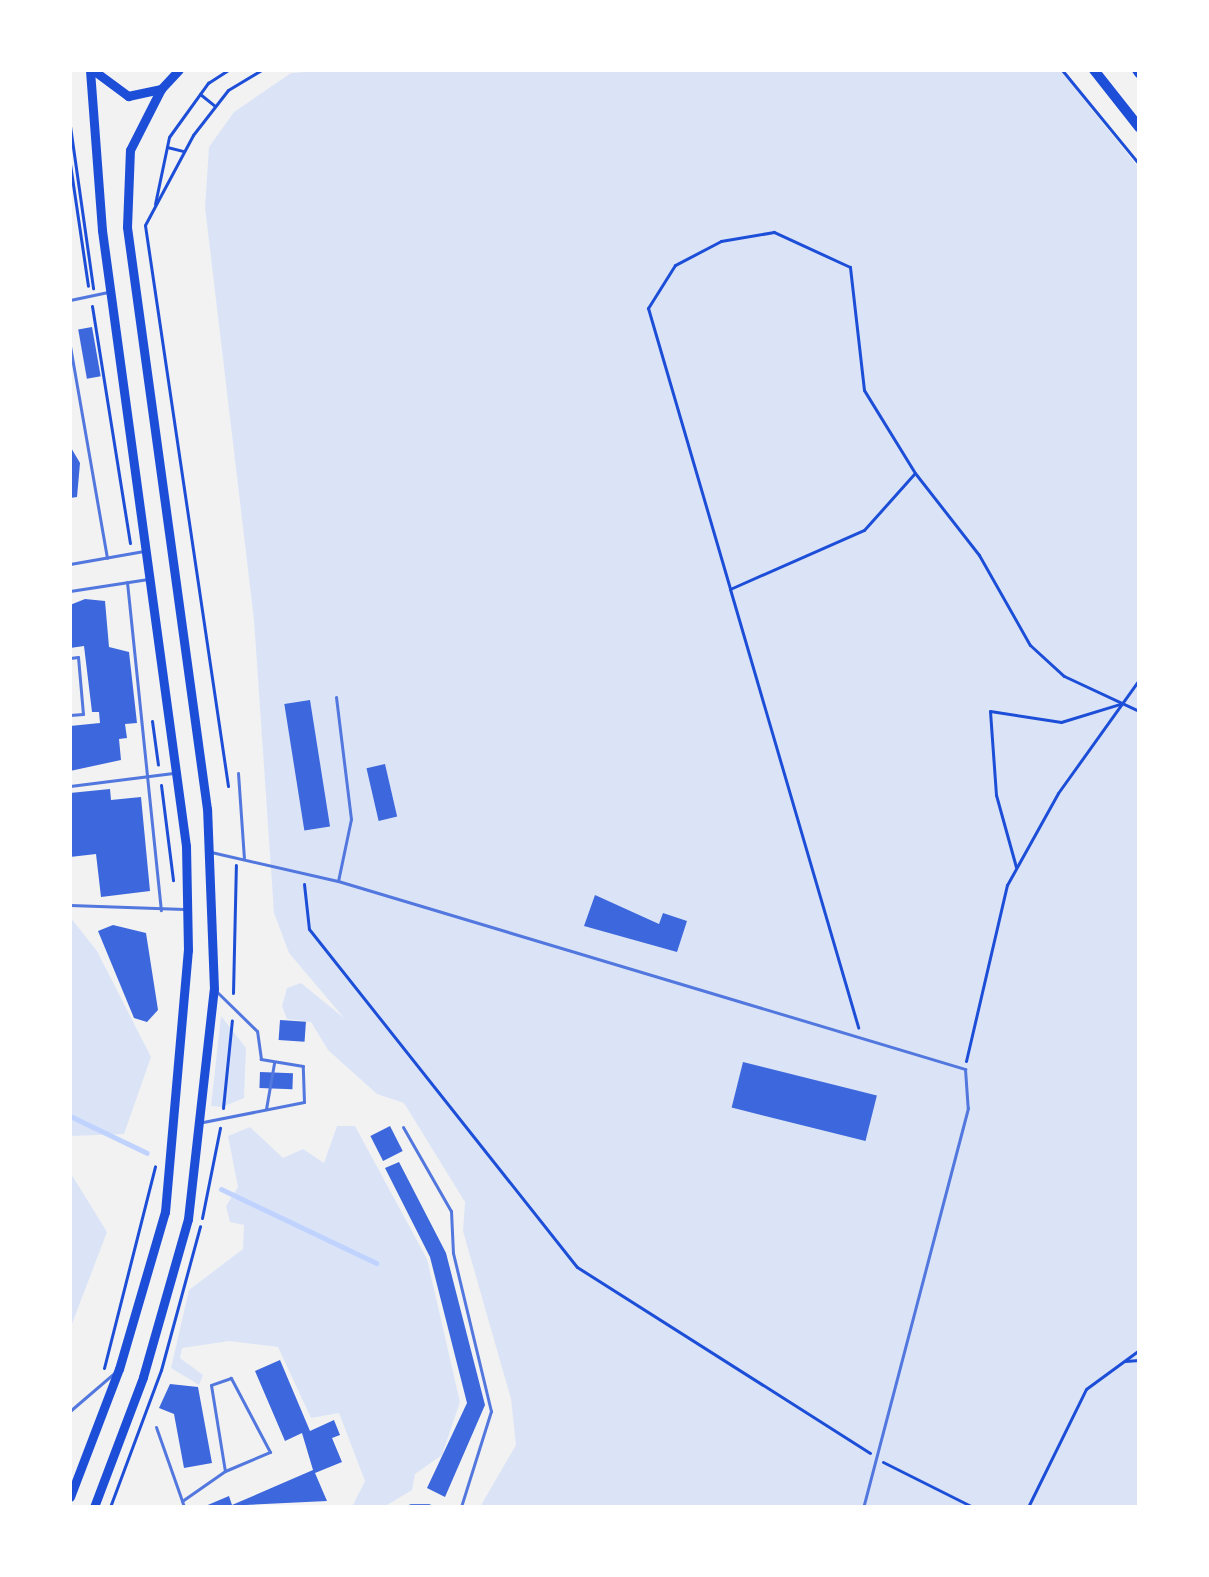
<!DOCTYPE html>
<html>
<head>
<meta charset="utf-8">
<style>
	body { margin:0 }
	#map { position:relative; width:1209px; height:1577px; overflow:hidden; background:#f2f2f2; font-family:"Fira Sans",sans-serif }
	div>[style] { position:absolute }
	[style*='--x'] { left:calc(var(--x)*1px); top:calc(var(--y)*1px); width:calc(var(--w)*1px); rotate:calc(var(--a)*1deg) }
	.green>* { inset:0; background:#dbe4f7 }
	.stream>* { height:5px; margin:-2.5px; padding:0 2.5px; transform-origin:2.5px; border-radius:2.5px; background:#bfd3fe }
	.building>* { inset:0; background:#3d67dc; transform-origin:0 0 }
	.path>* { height:3px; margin:-1.5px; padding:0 1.5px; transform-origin:1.5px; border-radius:1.5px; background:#1d4ed8 }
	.service>* { height:3px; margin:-1.5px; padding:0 1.5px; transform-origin:1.5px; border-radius:1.5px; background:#5277de }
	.minor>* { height:7px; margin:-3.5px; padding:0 3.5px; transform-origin:3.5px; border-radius:3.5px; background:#5277de }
	.secondary>* { height:9px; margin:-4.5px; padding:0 4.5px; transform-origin:4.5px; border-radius:4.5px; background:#1d4ed8 }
	.primary>* { height:10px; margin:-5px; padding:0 5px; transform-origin:5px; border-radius:5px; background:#1d4ed8 }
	span { translate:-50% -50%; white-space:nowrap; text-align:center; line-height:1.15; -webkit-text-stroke:6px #fff; paint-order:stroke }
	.frame { position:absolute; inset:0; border:72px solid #fff; pointer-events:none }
</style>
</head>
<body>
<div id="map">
	<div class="green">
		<div style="clip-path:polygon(334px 70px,1060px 70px,1139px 168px,1139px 1507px,480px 1507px,516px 1445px,511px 1399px,463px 1231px,465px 1202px,404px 1103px,377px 1094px,328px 1050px,311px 1022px,287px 1019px,282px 1006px,287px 988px,301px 983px,344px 1018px,289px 953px,274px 913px,254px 620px,205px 207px,209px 147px,234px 112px,291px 73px)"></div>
		<div style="clip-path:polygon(70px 917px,97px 951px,151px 1057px,124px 1134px,70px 1136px)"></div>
		<div style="clip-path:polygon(221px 1016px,246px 1048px,244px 1098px,222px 1107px,211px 1106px)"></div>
		<div style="clip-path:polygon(337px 1126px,355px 1126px,427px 1259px,460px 1402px,442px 1455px,415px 1474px,412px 1490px,384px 1507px,352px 1507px,365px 1481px,339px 1413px,311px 1418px,278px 1347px,229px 1341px,182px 1348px,180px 1358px,203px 1375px,199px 1385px,171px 1368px,189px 1290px,243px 1249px,244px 1225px,230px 1222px,226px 1206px,238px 1187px,228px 1136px,250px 1127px,283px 1158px,303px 1149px,324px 1163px)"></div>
		<div style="clip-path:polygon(70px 1172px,107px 1232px,70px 1329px)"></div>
	</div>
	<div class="stream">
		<div style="--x:70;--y:1116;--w:85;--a:25.7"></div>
		<div style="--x:221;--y:1189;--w:172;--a:25.5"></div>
	</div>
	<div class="building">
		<div style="left:92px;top:327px;width:50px;height:14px;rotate:80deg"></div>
		<div style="clip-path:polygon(70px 446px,80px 463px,77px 497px,70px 498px)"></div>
		<div style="clip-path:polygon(85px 599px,105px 601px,109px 647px,129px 652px,137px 723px,125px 724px,127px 738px,119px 739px,121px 760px,70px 771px,70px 726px,100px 723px,99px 712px,92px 712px,84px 646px,70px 648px,70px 605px)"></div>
		<div style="left:310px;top:700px;width:128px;height:26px;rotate:81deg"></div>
		<div style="left:385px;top:764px;width:54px;height:19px;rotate:77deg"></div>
		<div style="clip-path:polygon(110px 789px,111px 800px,141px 797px,150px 891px,101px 897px,96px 854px,70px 857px,70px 793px)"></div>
		<div style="clip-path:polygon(595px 895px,659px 924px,663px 913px,687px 921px,677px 952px,584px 926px)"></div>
		<div style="clip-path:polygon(113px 925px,146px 933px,158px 1010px,147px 1022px,134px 1018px,98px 931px)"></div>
		<div style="left:280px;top:1020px;width:26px;height:20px;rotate:4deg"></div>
		<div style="left:743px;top:1062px;width:138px;height:47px;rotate:14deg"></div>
		<div style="left:260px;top:1072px;width:33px;height:16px;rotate:2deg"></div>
		<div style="left:390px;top:1126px;width:28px;height:22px;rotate:63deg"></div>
		<div style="clip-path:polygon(399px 1162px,446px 1253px,485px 1405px,445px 1497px,427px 1488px,467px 1403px,430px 1257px,385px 1168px)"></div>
		<div style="clip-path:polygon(280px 1360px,310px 1431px,334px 1420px,340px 1435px,332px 1438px,342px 1462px,315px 1473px,327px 1501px,203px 1507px,229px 1496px,232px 1505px,313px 1470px,302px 1433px,285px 1441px,255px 1371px)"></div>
		<div style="clip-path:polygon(170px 1384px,198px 1387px,212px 1463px,184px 1468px,174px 1414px,159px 1408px)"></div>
	</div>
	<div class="path">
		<div style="--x:1062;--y:70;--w:122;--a:50.7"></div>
		<div style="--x:200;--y:94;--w:19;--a:39"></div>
		<div style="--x:70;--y:126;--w:164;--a:81.9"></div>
		<div style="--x:167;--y:147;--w:16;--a:14"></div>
		<div style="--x:70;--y:164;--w:123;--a:81.6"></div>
		<div style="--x:155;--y:204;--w:68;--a:-78.2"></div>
		<div style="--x:169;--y:137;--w:67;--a:-54.2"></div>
		<div style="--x:208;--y:83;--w:24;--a:-33"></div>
		<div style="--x:92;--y:306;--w:240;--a:80.9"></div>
		<div style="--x:915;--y:473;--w:104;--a:52"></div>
		<div style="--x:979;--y:555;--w:103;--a:60.5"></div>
		<div style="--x:1030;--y:645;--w:46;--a:42.4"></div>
		<div style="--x:1064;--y:676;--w:83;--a:25"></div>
		<div style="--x:730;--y:589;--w:146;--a:-23.8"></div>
		<div style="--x:864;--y:530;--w:76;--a:-48.2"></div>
		<div style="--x:915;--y:473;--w:97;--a:-121.6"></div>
		<div style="--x:864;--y:390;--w:124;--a:-96.5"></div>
		<div style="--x:850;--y:267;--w:84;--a:-155.3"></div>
		<div style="--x:774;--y:232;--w:54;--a:170.4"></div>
		<div style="--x:721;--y:241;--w:52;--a:152.4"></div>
		<div style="--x:675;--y:265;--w:51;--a:122.1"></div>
		<div style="--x:648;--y:308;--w:293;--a:73.7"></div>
		<div style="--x:730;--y:589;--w:457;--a:73.7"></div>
		<div style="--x:152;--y:721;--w:44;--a:82.2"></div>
		<div style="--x:161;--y:785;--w:96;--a:82.8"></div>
		<div style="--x:228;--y:786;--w:567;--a:-98.42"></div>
		<div style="--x:145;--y:225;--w:102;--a:-61.9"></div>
		<div style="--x:193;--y:135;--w:57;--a:-52.1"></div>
		<div style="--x:228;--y:90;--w:39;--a:-31"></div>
		<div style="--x:1016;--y:867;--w:75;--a:-105.5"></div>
		<div style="--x:996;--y:795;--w:84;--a:-94.1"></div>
		<div style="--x:990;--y:711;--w:72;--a:8.8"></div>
		<div style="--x:1061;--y:722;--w:62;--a:-17"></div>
		<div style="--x:304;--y:884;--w:45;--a:83.7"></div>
		<div style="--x:309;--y:929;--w:431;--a:51.6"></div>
		<div style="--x:577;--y:1267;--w:347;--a:32.4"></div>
		<div style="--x:233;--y:993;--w:128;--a:-88.7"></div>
		<div style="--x:966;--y:1061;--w:181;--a:-76.9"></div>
		<div style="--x:1007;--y:885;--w:105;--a:-61"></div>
		<div style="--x:1058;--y:793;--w:139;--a:-54.4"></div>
		<div style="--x:223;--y:1108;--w:88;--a:-84.2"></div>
		<div style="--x:202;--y:1218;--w:92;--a:-78.7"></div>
		<div style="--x:1125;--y:1361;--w:14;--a:-4"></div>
		<div style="--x:104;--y:1368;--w:208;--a:-75.8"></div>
		<div style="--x:883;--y:1462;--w:101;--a:26.6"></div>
		<div style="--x:110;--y:1507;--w:146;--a:-69.6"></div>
		<div style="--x:161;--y:1370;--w:149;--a:-74.8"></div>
		<div style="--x:1028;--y:1507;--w:131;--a:-63.8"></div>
		<div style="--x:1086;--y:1389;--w:66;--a:-36.3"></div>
	</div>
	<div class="service">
		<div style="--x:70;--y:300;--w:40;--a:-12"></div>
		<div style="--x:70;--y:346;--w:215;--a:80.1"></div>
		<div style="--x:70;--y:564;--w:75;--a:-10"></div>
		<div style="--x:127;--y:582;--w:330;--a:84.1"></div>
		<div style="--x:70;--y:591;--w:79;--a:-8.7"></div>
		<div style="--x:70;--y:658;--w:8;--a:-7"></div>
		<div style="--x:78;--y:657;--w:57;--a:85"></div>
		<div style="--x:83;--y:714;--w:13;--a:176"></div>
		<div style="--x:336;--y:697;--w:123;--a:83"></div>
		<div style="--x:351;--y:819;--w:63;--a:101.8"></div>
		<div style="--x:238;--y:773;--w:85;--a:86"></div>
		<div style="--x:70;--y:786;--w:104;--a:-7.2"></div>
		<div style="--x:211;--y:852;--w:130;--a:12.9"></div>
		<div style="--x:338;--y:881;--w:655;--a:16.69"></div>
		<div style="--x:965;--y:1069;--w:39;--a:86"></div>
		<div style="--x:968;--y:1108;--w:413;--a:104.7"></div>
		<div style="--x:70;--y:905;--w:114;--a:2"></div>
		<div style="--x:266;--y:1109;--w:47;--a:-80.1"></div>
		<div style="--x:203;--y:1122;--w:103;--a:-11.2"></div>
		<div style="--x:304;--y:1102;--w:36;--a:-92"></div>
		<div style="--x:303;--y:1066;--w:43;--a:-170.5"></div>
		<div style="--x:261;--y:1059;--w:28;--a:-98"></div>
		<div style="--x:257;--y:1031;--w:59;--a:-135.7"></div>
		<div style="--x:403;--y:1127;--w:97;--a:60.3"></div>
		<div style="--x:451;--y:1211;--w:42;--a:87.3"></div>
		<div style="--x:453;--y:1253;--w:163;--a:76.5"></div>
		<div style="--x:491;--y:1411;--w:101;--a:107.4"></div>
		<div style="--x:70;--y:1411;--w:57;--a:-40.7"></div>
		<div style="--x:156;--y:1427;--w:78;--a:70.6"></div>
		<div style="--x:184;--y:1507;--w:6;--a:-108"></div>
		<div style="--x:182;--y:1501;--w:52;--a:-34.9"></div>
		<div style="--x:225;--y:1471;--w:49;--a:-22.9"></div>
		<div style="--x:270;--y:1452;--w:84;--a:-117.8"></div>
		<div style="--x:231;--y:1378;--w:21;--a:161"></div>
		<div style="--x:211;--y:1385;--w:87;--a:80.8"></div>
	</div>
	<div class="minor">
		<div style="--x:411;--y:1507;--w:17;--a:0"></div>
	</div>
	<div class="secondary">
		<div style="--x:93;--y:70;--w:44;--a:36.6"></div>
		<div style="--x:128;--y:96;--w:34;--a:-12"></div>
		<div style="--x:161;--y:89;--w:26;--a:-47"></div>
		<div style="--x:70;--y:1497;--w:137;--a:-69.1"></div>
		<div style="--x:119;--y:1369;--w:164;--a:-73.7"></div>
		<div style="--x:165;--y:1212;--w:263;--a:-85"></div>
		<div style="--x:188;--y:950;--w:104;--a:-91.1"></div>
		<div style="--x:186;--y:846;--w:622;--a:-97.77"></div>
		<div style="--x:102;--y:230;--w:160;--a:-94.3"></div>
		<div style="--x:94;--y:1507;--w:139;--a:-69.3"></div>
		<div style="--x:143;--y:1377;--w:164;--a:-74.1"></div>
		<div style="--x:188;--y:1219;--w:231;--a:-83.6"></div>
		<div style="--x:214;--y:989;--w:180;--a:-92.2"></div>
		<div style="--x:207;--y:809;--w:587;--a:-97.83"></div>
		<div style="--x:127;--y:227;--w:77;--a:-87.8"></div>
		<div style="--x:130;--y:150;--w:68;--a:-63.1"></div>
	</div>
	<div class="primary">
		<div style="--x:1094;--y:70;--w:73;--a:51.7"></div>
		<div style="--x:1137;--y:70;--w:4;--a:56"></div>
	</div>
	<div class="frame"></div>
</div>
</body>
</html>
